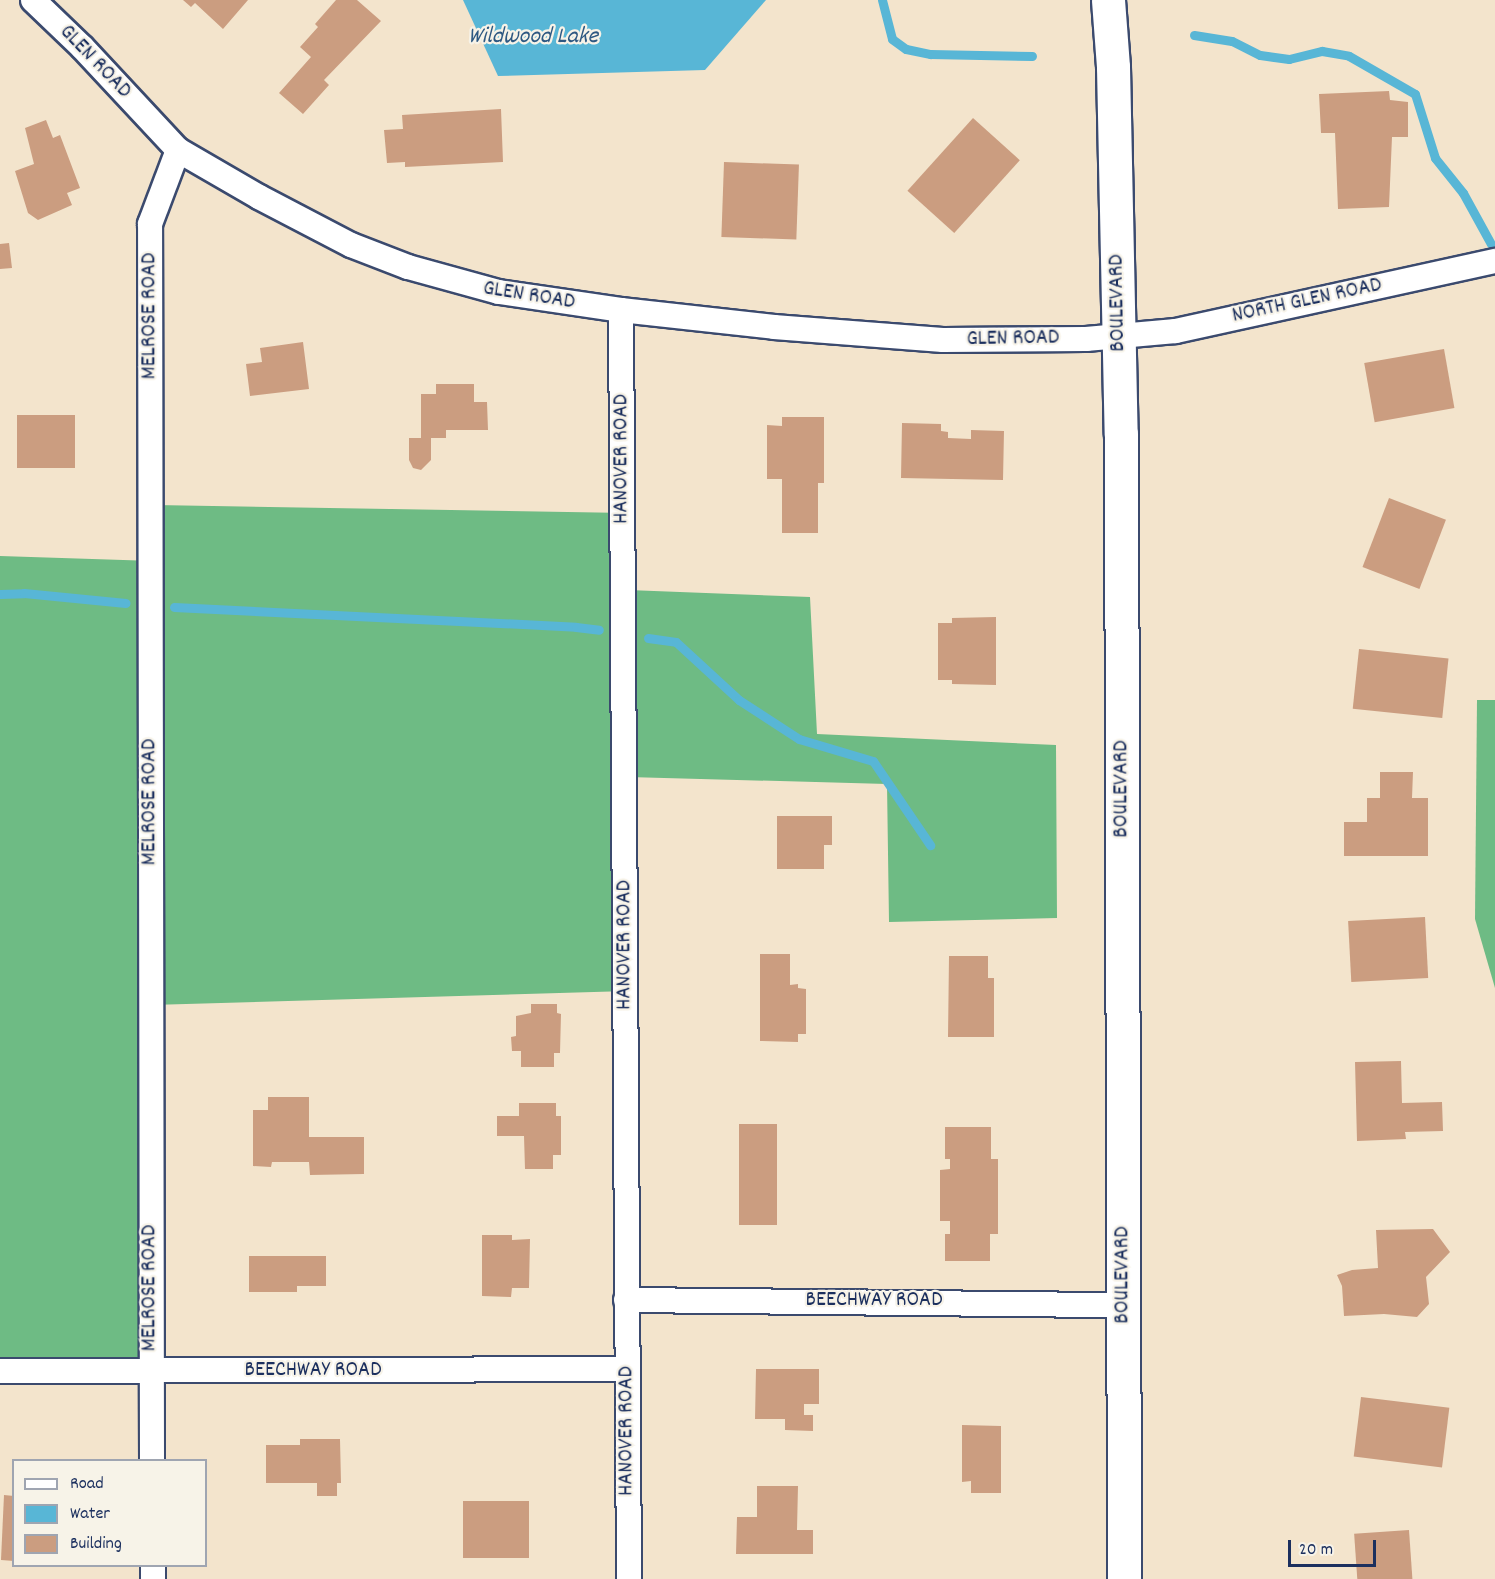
<!DOCTYPE html>
<html>
<head>
<meta charset="utf-8">
<style>
	body { margin:0 }
	#map { position:relative; width:1495px; height:1579px; overflow:hidden; background:#f3e4cc; font-family:Dekko,sans-serif }
	div>[style] { position:absolute }
	[style*='--x'] { left:calc(var(--x)*1px); top:calc(var(--y)*1px); width:calc(var(--w)*1px); rotate:calc(var(--a)*1deg) }
	.forest>* { inset:0; background:#6ebb84 }
	.water>* { inset:0; background:#58b6d6 }
	.stream>* { height:9px; margin:-4.5px; padding:0 4.5px; transform-origin:4.5px; border-radius:4.5px; background:#58b6d6 }
	.building>* { inset:0; background:#cb9d80; transform-origin:0 0 }
	.roads { filter:drop-shadow(2px 0 #3b4a6e) drop-shadow(-2px 0 #3b4a6e) drop-shadow(0 2px #3b4a6e) drop-shadow(0 -2px #3b4a6e) }
	.street>* { height:24px; margin:-12px; padding:0 12px; transform-origin:12px; border-radius:12px; background:#fff }
	.secondary>* { height:33px; margin:-16.5px; padding:0 16.5px; transform-origin:16.5px; border-radius:16.5px; background:#fff }
	span { translate:-50% -50%; white-space:nowrap; text-align:center; line-height:1.15; -webkit-text-stroke:4.5px #f7f3e8; paint-order:stroke }
	.street-label { font-size:22px; color:#1b2f5e }
	.water-label { font-size:24px; color:#2d5882; font-style:italic }
	.legend { position:absolute; left:12px; top:1459px; width:195px; height:108px; box-sizing:border-box; background:#f7f3e8; border:2px solid #9fa5b1; margin:0; padding:8px 10px; list-style:none; font-size:18px; color:#1b2f5e }
	.legend li { display:flex; align-items:center; gap:12px; height:30px }
	.legend b { width:30px; border:2px solid #9fa5b1 }
	.scale { position:absolute; left:1288px; top:1540px; width:88px; height:27px; box-sizing:border-box; border:3px solid #1b2f5e; border-top:0; padding-left:8px; font-size:18px; line-height:21px; white-space:nowrap; color:#1b2f5e; -webkit-text-stroke:4px #f7f3e8; paint-order:stroke }
</style>
</head>
<body>
<div id="map">
	<div class="forest">
		<div style="clip-path:polygon(155px 505px,627px 513px,628px 590px,810px 597px,817px 734px,1056px 745px,1057px 918px,889px 922px,887px 784px,628px 777px,628px 991px,151px 1005px,146px 1369px,0 1370px,0 556px,154px 561px)"></div>
		<div style="clip-path:polygon(1477px 700px,1495px 700px,1495px 988px,1475px 919px)"></div>
	</div>
	<div class="water">
		<div style="clip-path:polygon(463px 0,766px 0,705px 70px,498px 76px)"></div>
	</div>
	<div class="stream">
		<div style="--x:882;--y:0;--w:40;--a:75.6"></div>
		<div style="--x:892;--y:39;--w:17;--a:36"></div>
		<div style="--x:906;--y:49;--w:25;--a:12"></div>
		<div style="--x:930;--y:54;--w:102;--a:1.1"></div>
		<div style="--x:1194;--y:35;--w:38;--a:9"></div>
		<div style="--x:1232;--y:41;--w:31;--a:27"></div>
		<div style="--x:1260;--y:55;--w:29;--a:8"></div>
		<div style="--x:1289;--y:59;--w:34;--a:-14"></div>
		<div style="--x:1322;--y:51;--w:27;--a:10"></div>
		<div style="--x:1349;--y:56;--w:76;--a:29.9"></div>
		<div style="--x:1415;--y:94;--w:67;--a:72.6"></div>
		<div style="--x:1435;--y:158;--w:45;--a:51.3"></div>
		<div style="--x:1463;--y:193;--w:58;--a:61.2"></div>
		<div style="--x:0;--y:594;--w:24;--a:-2"></div>
		<div style="--x:24;--y:593;--w:102;--a:5.6"></div>
		<div style="--x:174;--y:607;--w:402;--a:2.8"></div>
		<div style="--x:576;--y:627;--w:23;--a:7"></div>
		<div style="--x:648;--y:638;--w:28;--a:8"></div>
		<div style="--x:676;--y:642;--w:86;--a:42.6"></div>
		<div style="--x:739;--y:700;--w:72;--a:33"></div>
		<div style="--x:799;--y:739;--w:77;--a:16.6"></div>
		<div style="--x:873;--y:761;--w:102;--a:55.8"></div>
	</div>
	<div class="building">
		<div style="clip-path:polygon(183px 0,248px 0,223px 29px,195px 3px,191px 7px)"></div>
		<div style="clip-path:polygon(336px 0,357px 0,381px 21px,324px 80px,329px 85px,303px 114px,279px 93px,311px 57px,300px 47px,318px 27px,315px 24px)"></div>
		<div style="clip-path:polygon(1389px 91px,1390px 100px,1408px 102px,1408px 137px,1392px 137px,1389px 207px,1338px 209px,1335px 133px,1321px 133px,1319px 94px)"></div>
		<div style="clip-path:polygon(501px 109px,503px 162px,405px 167px,405px 162px,387px 163px,384px 130px,403px 129px,402px 115px)"></div>
		<div style="left:973px;top:118px;width:63px;height:98px;rotate:42deg"></div>
		<div style="clip-path:polygon(46px 120px,53px 138px,60px 135px,80px 188px,67px 193px,72px 205px,38px 220px,28px 213px,15px 171px,34px 164px,25px 128px)"></div>
		<div style="left:724px;top:162px;width:75px;height:75px;rotate:2deg"></div>
		<div style="clip-path:polygon(9px 243px,12px 268px,0 269px,0 244px)"></div>
		<div style="clip-path:polygon(303px 342px,309px 389px,250px 396px,246px 364px,262px 362px,260px 348px)"></div>
		<div style="left:1444px;top:349px;width:60px;height:81px;rotate:80deg"></div>
		<div style="clip-path:polygon(436px 384px,474px 384px,474px 402px,487px 402px,488px 430px,446px 430px,446px 438px,431px 438px,431px 460px,421px 470px,413px 468px,409px 460px,409px 438px,421px 438px,421px 394px,436px 394px)"></div>
		<div style="left:17px;top:415px;width:58px;height:53px"></div>
		<div style="clip-path:polygon(782px 417px,824px 417px,824px 483px,818px 483px,818px 533px,782px 533px,782px 479px,767px 479px,767px 425px,782px 426px)"></div>
		<div style="clip-path:polygon(902px 423px,941px 424px,941px 431px,948px 432px,948px 438px,971px 439px,971px 430px,1004px 431px,1003px 480px,901px 478px)"></div>
		<div style="left:1389px;top:498px;width:61px;height:74px;rotate:21deg"></div>
		<div style="clip-path:polygon(996px 617px,996px 685px,952px 684px,952px 680px,938px 680px,938px 623px,952px 623px,952px 618px)"></div>
		<div style="left:1359px;top:649px;width:90px;height:60px;rotate:6deg"></div>
		<div style="clip-path:polygon(1380px 772px,1413px 772px,1412px 798px,1428px 798px,1428px 856px,1344px 856px,1344px 822px,1367px 822px,1367px 798px,1380px 798px)"></div>
		<div style="clip-path:polygon(777px 816px,832px 816px,832px 845px,824px 845px,824px 869px,777px 869px)"></div>
		<div style="left:1425px;top:917px;width:61px;height:77px;rotate:87deg"></div>
		<div style="clip-path:polygon(760px 954px,790px 954px,790px 985px,798px 984px,798px 988px,806px 989px,806px 1034px,798px 1034px,798px 1042px,760px 1041px)"></div>
		<div style="clip-path:polygon(949px 956px,988px 956px,988px 978px,994px 978px,994px 1037px,948px 1037px)"></div>
		<div style="clip-path:polygon(531px 1004px,557px 1004px,557px 1013px,561px 1014px,560px 1053px,554px 1053px,554px 1067px,521px 1067px,521px 1051px,512px 1051px,511px 1037px,516px 1036px,516px 1016px,531px 1013px)"></div>
		<div style="clip-path:polygon(1401px 1061px,1402px 1103px,1442px 1102px,1443px 1131px,1405px 1132px,1406px 1139px,1357px 1141px,1355px 1062px)"></div>
		<div style="clip-path:polygon(268px 1097px,309px 1097px,309px 1137px,364px 1137px,364px 1174px,310px 1175px,309px 1162px,272px 1162px,271px 1167px,253px 1166px,253px 1110px,268px 1110px)"></div>
		<div style="clip-path:polygon(519px 1103px,556px 1103px,556px 1116px,561px 1116px,561px 1155px,553px 1155px,553px 1169px,525px 1169px,524px 1136px,497px 1136px,497px 1116px,519px 1116px)"></div>
		<div style="left:739px;top:1124px;width:38px;height:101px"></div>
		<div style="clip-path:polygon(945px 1127px,991px 1127px,991px 1159px,998px 1159px,998px 1234px,990px 1234px,990px 1261px,945px 1261px,945px 1234px,950px 1234px,950px 1221px,940px 1221px,940px 1170px,950px 1169px,950px 1159px,945px 1159px)"></div>
		<div style="clip-path:polygon(1433px 1229px,1450px 1252px,1426px 1277px,1429px 1304px,1417px 1317px,1384px 1314px,1344px 1316px,1342px 1286px,1337px 1275px,1352px 1270px,1378px 1268px,1376px 1230px)"></div>
		<div style="clip-path:polygon(482px 1235px,512px 1235px,512px 1240px,530px 1239px,529px 1288px,512px 1288px,511px 1297px,482px 1296px)"></div>
		<div style="clip-path:polygon(249px 1256px,326px 1256px,326px 1286px,297px 1286px,297px 1292px,249px 1292px)"></div>
		<div style="clip-path:polygon(756px 1369px,819px 1369px,819px 1404px,804px 1404px,804px 1415px,813px 1415px,813px 1431px,785px 1430px,785px 1419px,755px 1419px)"></div>
		<div style="left:1361px;top:1397px;width:89px;height:60px;rotate:7deg"></div>
		<div style="clip-path:polygon(962px 1425px,1001px 1426px,1001px 1493px,971px 1493px,971px 1481px,962px 1482px)"></div>
		<div style="clip-path:polygon(300px 1439px,340px 1439px,341px 1483px,337px 1483px,337px 1496px,317px 1496px,317px 1483px,266px 1483px,266px 1445px,300px 1445px)"></div>
		<div style="clip-path:polygon(757px 1486px,798px 1486px,797px 1530px,813px 1530px,813px 1554px,736px 1554px,737px 1517px,757px 1517px)"></div>
		<div style="clip-path:polygon(4px 1495px,14px 1496px,14px 1561px,1px 1560px)"></div>
		<div style="left:463px;top:1501px;width:66px;height:57px"></div>
		<div style="left:1409px;top:1530px;width:49px;height:55px;rotate:86deg"></div>
	</div>
	<div class="roads">
		<div class="street">
			<div style="--x:33;--y:0;--w:68;--a:43.8"></div>
			<div style="--x:82;--y:47;--w:141;--a:47"></div>
			<div style="--x:178;--y:150;--w:94;--a:30.1"></div>
			<div style="--x:259;--y:197;--w:104;--a:27.6"></div>
			<div style="--x:351;--y:245;--w:61;--a:21.1"></div>
			<div style="--x:408;--y:267;--w:94;--a:15.4"></div>
			<div style="--x:499;--y:292;--w:123;--a:8.4"></div>
			<div style="--x:621;--y:310;--w:154;--a:6.3"></div>
			<div style="--x:774;--y:327;--w:169;--a:4.4"></div>
			<div style="--x:943;--y:340;--w:143;--a:-0.4"></div>
			<div style="--x:1086;--y:339;--w:90;--a:-5.1"></div>
			<div style="--x:1176;--y:331;--w:327;--a:-12.4"></div>
			<div style="--x:621;--y:310;--w:1269;--a:89.64"></div>
			<div style="--x:626;--y:1300;--w:497;--a:0.6"></div>
			<div style="--x:0;--y:1371;--w:627;--a:-0.18"></div>
			<div style="--x:152;--y:1460;--w:1236;--a:-90.09"></div>
			<div style="--x:150;--y:224;--w:79;--a:-69.3"></div>
			<div style="--x:153;--y:1566;--w:13;--a:90"></div>
		</div>
		<div class="secondary">
			<div style="--x:1108;--y:0;--w:67;--a:85.7"></div>
			<div style="--x:1113;--y:67;--w:367;--a:88.8"></div>
			<div style="--x:1121;--y:434;--w:1145;--a:89.85"></div>
		</div>
	</div>
	<div class="street-label">
		<span style="left:95px;top:62px;rotate:46deg">GLEN ROAD</span>
		<span style="left:529px;top:296px;rotate:9deg">GLEN ROAD</span>
		<span style="left:1307px;top:301px;rotate:-12deg">NORTH GLEN ROAD</span>
		<span style="left:1118px;top:303px;rotate:-91deg">BOULEVARD</span>
		<span style="left:150px;top:316px;rotate:-90deg">MELROSE ROAD</span>
		<span style="left:1013px;top:339px;rotate:-1deg">GLEN ROAD</span>
		<span style="left:622px;top:459px;rotate:-90deg">HANOVER ROAD</span>
		<span style="left:1122px;top:789px;rotate:-90deg">BOULEVARD</span>
		<span style="left:150px;top:802px;rotate:-90deg">MELROSE ROAD</span>
		<span style="left:625px;top:945px;rotate:-90deg">HANOVER ROAD</span>
		<span style="left:1123px;top:1275px;rotate:-90deg">BOULEVARD</span>
		<span style="left:150px;top:1288px;rotate:-90deg">MELROSE ROAD</span>
		<span style="left:874px;top:1301px">BEECHWAY ROAD</span>
		<span style="left:313px;top:1371px">BEECHWAY ROAD</span>
		<span style="left:627px;top:1431px;rotate:-90deg">HANOVER ROAD</span>
	</div>
	<div class="water-label">
		<span style="left:533px;top:38px">Wildwood Lake</span>
	</div>
	<ul class="legend">
	<li><b style="height:8px;background:#fff"></b>Road</li>
	<li><b style="height:16px;background:#58b6d6"></b>Water</li>
	<li><b style="height:16px;background:#cb9d80"></b>Building</li>
	</ul>
	<div class="scale">20 m</div>
</div>
</body>
</html>
